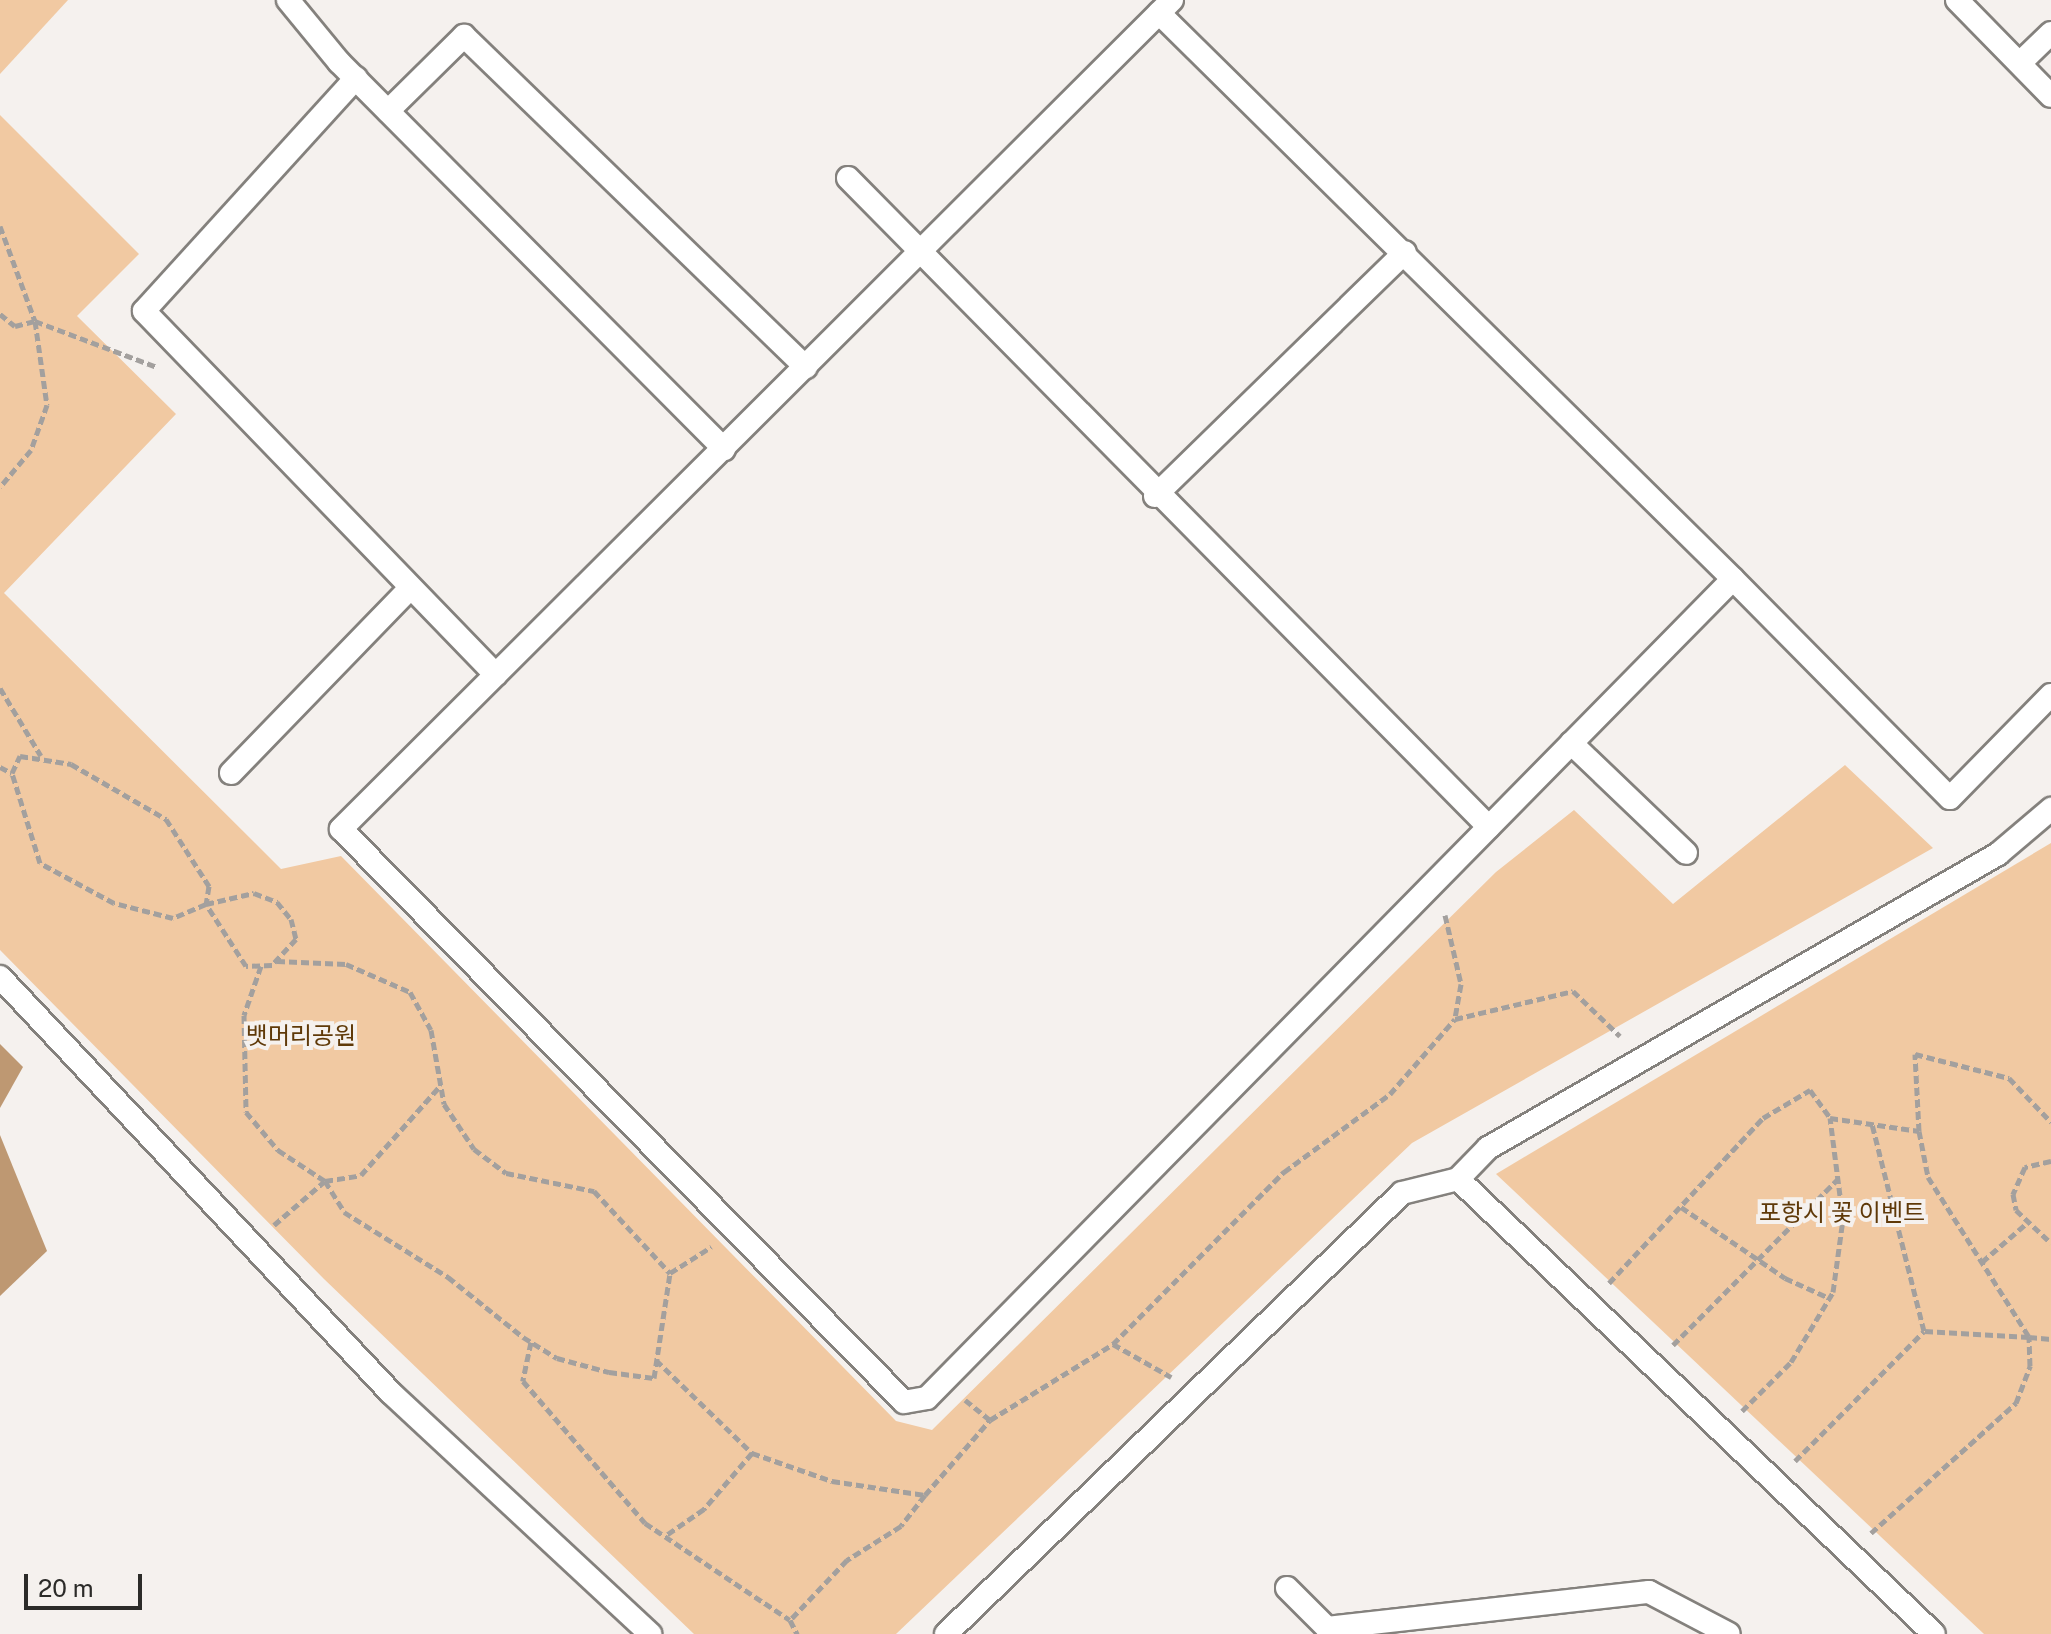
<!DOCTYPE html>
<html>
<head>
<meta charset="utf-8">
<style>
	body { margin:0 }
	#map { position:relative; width:2051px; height:1634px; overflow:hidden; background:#f5f1ee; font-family:"Public Sans","Noto Sans KR",sans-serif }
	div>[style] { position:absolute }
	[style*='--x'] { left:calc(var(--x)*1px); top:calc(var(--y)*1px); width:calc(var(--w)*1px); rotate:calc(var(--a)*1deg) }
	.green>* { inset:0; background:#f1c9a2 }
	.water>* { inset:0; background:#be9872 }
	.path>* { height:5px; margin-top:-2.5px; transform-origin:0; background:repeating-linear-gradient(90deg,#a3a09e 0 8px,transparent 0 12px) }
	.roads { filter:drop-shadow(2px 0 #84817d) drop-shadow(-2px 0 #84817d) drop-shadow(0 2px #84817d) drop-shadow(0 -2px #84817d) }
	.service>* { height:22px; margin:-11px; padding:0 11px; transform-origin:11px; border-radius:11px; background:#fff }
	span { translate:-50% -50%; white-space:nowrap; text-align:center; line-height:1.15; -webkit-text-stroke:8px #f5f1ee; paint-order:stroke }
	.park-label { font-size:24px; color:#5f3908 }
	.scale { position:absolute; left:24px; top:1574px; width:118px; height:36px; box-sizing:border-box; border:4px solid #2c2b29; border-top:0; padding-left:10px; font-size:24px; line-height:28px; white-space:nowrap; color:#2c2b29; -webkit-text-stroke:6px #f5f1ee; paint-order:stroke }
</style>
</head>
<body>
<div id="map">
	<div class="green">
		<div style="clip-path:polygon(0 0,68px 0,0 74px)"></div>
		<div style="clip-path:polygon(0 115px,139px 254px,77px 316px,176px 414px,4px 593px,281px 869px,341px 856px,896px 1421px,932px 1430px,1496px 872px,1574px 810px,1673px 904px,1845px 765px,1933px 848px,1412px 1143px,896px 1634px,694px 1634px,324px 1279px,0 950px)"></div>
		<div style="clip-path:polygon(2051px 843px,2051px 1634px,1984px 1634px,1496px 1174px)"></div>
	</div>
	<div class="water">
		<div style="clip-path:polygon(0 1044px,23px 1067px,0 1108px)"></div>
		<div style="clip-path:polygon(0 1135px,47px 1251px,0 1296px)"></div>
	</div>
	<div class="path">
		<div style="--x:0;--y:226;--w:101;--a:69.8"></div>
		<div style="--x:35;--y:321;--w:130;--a:20.7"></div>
		<div style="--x:0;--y:314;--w:19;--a:39"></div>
		<div style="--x:15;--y:326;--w:21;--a:-14"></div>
		<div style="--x:35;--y:321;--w:85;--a:81.9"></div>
		<div style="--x:47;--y:405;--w:48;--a:109.6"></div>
		<div style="--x:31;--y:450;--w:48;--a:130"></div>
		<div style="--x:0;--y:688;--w:79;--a:58.9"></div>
		<div style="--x:20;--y:756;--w:52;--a:8.9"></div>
		<div style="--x:71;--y:764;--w:110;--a:30.1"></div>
		<div style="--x:166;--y:819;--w:80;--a:57.3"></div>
		<div style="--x:209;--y:886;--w:18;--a:99"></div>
		<div style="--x:206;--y:904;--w:36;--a:157"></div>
		<div style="--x:173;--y:918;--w:61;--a:-165.7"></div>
		<div style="--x:114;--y:903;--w:84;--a:-151.6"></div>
		<div style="--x:40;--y:863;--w:94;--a:-107.3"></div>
		<div style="--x:12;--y:773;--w:19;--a:-65"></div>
		<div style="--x:0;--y:767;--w:13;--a:27"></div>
		<div style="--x:254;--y:893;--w:25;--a:21"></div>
		<div style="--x:277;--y:902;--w:22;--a:51"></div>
		<div style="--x:291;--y:919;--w:21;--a:76"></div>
		<div style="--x:296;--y:939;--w:35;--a:133"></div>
		<div style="--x:272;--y:965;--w:26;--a:178"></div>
		<div style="--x:246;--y:966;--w:74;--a:-122.8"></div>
		<div style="--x:206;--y:904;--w:49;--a:-12.9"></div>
		<div style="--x:1445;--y:915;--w:71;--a:76.9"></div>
		<div style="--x:1461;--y:984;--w:36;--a:100"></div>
		<div style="--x:277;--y:961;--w:69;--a:2.5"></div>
		<div style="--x:346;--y:964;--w:70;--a:23.6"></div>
		<div style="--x:410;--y:992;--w:43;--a:61.1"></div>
		<div style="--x:431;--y:1030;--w:75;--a:80"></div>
		<div style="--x:444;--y:1104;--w:54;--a:56.3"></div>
		<div style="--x:474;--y:1149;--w:40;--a:37"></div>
		<div style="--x:506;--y:1173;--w:90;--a:11.6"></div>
		<div style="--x:594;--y:1191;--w:112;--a:47.2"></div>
		<div style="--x:670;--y:1273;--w:49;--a:-32.4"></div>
		<div style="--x:261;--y:966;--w:52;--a:109.1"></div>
		<div style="--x:244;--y:1015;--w:97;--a:88.8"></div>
		<div style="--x:246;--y:1112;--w:50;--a:49.9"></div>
		<div style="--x:278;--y:1150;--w:56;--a:33.4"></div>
		<div style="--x:325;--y:1181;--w:36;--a:58"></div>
		<div style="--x:344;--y:1212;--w:123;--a:32"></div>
		<div style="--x:448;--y:1277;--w:96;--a:38.7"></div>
		<div style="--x:523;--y:1337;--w:40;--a:32"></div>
		<div style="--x:557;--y:1358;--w:54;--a:15.1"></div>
		<div style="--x:609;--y:1372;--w:45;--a:7.6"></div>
		<div style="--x:654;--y:1378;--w:106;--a:-81.3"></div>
		<div style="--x:1919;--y:1131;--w:77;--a:-93"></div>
		<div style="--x:1915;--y:1054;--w:97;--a:14.3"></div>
		<div style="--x:2009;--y:1078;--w:61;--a:46.3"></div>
		<div style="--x:2051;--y:1161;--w:27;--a:167"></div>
		<div style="--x:2025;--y:1167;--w:30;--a:114"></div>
		<div style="--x:2013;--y:1194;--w:16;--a:79"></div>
		<div style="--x:2016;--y:1210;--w:48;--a:43.3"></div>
		<div style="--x:1681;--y:1207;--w:126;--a:34.3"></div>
		<div style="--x:1785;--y:1278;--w:48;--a:24.4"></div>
		<div style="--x:274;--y:1225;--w:67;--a:-40.8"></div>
		<div style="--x:325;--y:1181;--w:36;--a:-9"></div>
		<div style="--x:361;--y:1175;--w:120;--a:-48.4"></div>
		<div style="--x:1982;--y:1262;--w:60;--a:-40.9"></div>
		<div style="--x:1609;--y:1283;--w:226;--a:-47"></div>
		<div style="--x:1763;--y:1118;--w:55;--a:-30.8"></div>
		<div style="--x:1810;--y:1090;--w:34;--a:54"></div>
		<div style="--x:531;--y:1342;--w:40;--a:102"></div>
		<div style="--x:523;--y:1381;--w:187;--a:49.3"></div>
		<div style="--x:645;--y:1523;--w:174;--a:33.8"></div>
		<div style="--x:790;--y:1620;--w:16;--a:63"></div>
		<div style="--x:1113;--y:1344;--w:243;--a:-45.2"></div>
		<div style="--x:1284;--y:1172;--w:132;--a:-36.3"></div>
		<div style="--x:1390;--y:1094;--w:99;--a:-49.1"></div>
		<div style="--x:1455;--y:1019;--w:121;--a:-13.3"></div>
		<div style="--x:1573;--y:991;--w:65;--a:43.8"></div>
		<div style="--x:1673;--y:1345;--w:234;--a:-45.2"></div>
		<div style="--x:656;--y:1360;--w:134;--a:44.1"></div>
		<div style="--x:752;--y:1453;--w:74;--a:130.6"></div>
		<div style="--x:704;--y:1509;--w:47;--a:145.3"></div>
		<div style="--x:1742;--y:1411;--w:69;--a:-45"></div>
		<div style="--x:1791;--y:1362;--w:82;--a:-59"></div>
		<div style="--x:1833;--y:1292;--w:74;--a:-82.2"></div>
		<div style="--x:1843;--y:1219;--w:102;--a:-97.3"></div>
		<div style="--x:1830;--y:1118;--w:90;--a:8.3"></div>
		<div style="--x:1919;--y:1131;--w:47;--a:78.9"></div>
		<div style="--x:1928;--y:1177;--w:189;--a:57.7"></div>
		<div style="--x:2029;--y:1337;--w:105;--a:-176.7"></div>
		<div style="--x:1924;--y:1331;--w:213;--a:-104.1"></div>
		<div style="--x:990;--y:1420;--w:145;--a:-31.7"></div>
		<div style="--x:1113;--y:1344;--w:67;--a:29.6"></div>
		<div style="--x:752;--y:1453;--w:85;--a:19.3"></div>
		<div style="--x:832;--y:1481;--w:94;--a:8.6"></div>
		<div style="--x:925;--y:1495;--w:39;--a:128"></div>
		<div style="--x:901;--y:1526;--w:64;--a:147.8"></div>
		<div style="--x:847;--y:1560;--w:83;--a:133.5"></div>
		<div style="--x:1795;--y:1461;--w:183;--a:-45.2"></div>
		<div style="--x:925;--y:1495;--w:99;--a:-49.1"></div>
		<div style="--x:990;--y:1420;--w:32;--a:-141"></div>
		<div style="--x:1871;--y:1533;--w:195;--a:-41.9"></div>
		<div style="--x:2016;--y:1403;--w:40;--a:-69"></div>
		<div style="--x:2030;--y:1366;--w:29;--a:-92"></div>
		<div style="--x:2029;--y:1337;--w:22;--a:5"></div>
	</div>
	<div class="roads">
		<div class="service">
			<div style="--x:288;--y:0;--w:80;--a:50.6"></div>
			<div style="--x:339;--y:62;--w:546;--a:45.15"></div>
			<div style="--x:1172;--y:0;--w:1174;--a:135.07"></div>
			<div style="--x:341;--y:829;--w:803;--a:45.5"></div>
			<div style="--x:904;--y:1402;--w:23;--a:-10"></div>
			<div style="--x:927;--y:1398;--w:1149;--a:-45.46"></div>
			<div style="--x:1733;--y:579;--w:308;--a:45.3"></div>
			<div style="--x:1950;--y:798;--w:144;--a:-45.6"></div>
			<div style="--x:1957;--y:0;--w:134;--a:45.6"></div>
			<div style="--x:1159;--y:13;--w:806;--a:44.6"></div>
			<div style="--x:2020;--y:63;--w:43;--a:-44.1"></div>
			<div style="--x:356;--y:78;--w:315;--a:132.3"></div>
			<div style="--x:144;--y:311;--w:506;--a:45.96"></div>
			<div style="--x:388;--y:111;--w:107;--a:-44.6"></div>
			<div style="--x:464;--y:36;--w:476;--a:44.1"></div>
			<div style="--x:848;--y:178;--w:912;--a:45.36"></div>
			<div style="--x:1155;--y:496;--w:349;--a:-44.3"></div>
			<div style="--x:1571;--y:743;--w:159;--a:43.7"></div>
			<div style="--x:231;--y:773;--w:257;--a:-45.9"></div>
			<div style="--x:0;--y:977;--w:571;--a:46.77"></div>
			<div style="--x:391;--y:1393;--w:354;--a:42.9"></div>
			<div style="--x:1458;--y:1179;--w:43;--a:-45.9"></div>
			<div style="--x:1488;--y:1148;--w:589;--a:-29.96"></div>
			<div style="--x:1998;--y:854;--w:70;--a:-40.3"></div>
			<div style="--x:1287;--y:1588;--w:57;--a:45"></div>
			<div style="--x:1327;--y:1628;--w:324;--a:-6.4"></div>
			<div style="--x:1649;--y:1592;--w:90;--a:27.7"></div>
			<div style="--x:946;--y:1634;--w:634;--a:-44.04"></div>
			<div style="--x:1402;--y:1193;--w:58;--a:-14"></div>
			<div style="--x:1458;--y:1179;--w:658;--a:43.71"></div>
		</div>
	</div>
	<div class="park-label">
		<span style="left:301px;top:1036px">뱃머리공원</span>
		<span style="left:1842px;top:1213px">포항시 꽃 이벤트</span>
	</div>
	<div class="scale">20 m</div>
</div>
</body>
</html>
